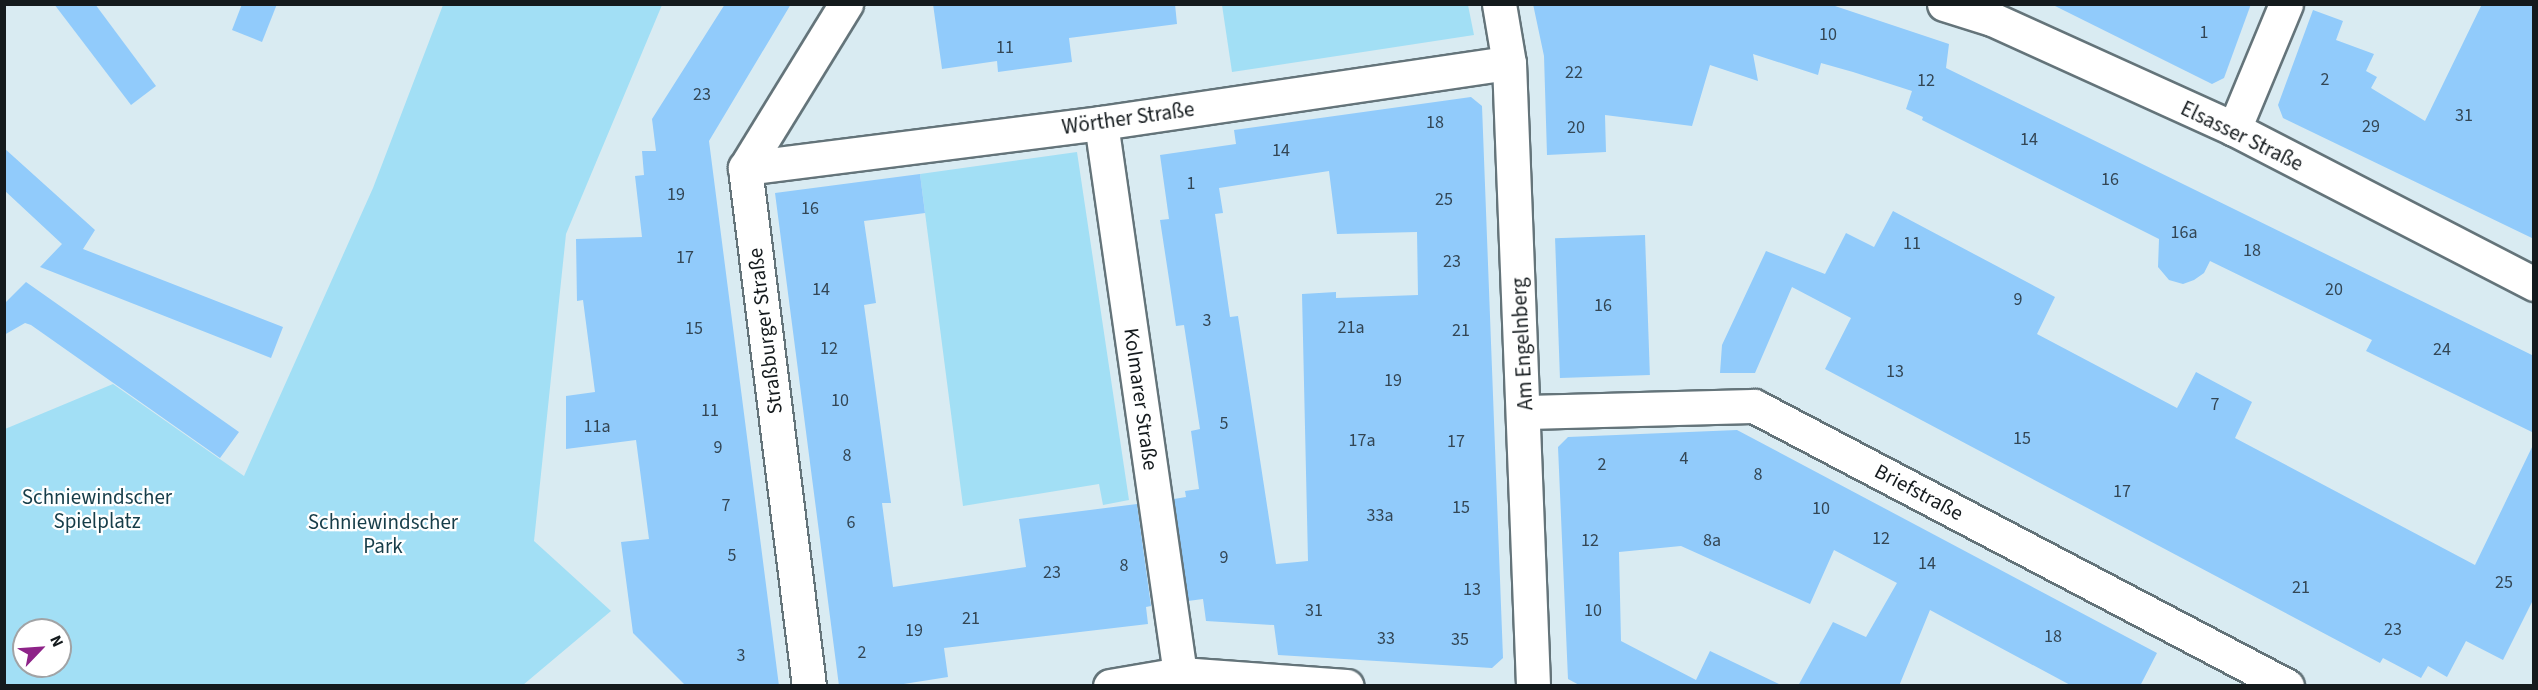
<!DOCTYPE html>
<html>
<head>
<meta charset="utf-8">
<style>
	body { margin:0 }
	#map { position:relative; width:2538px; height:690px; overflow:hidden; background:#d9ebf2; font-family:"Source Sans 3",sans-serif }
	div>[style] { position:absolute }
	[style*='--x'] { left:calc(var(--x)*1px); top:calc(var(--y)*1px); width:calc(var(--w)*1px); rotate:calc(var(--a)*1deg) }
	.green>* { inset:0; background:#a2dff5 }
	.building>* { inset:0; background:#91cbfb; transform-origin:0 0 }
	.roads { filter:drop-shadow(2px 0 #64747a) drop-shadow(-2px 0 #64747a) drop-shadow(0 2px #64747a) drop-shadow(0 -2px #64747a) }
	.minor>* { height:33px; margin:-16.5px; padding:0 16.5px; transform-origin:16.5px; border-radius:16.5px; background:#fff }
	span { translate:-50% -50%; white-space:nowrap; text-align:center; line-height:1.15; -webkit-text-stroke:4.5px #fff; paint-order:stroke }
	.number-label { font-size:18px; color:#334654 }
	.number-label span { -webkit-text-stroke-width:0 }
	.street-label { font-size:21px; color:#141a1d }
	.park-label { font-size:21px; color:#163d49 }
	.frame { position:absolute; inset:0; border:6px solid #141a1d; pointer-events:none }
	.north { position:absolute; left:12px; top:618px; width:60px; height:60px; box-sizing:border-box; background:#fff; border:2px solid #a1a3a5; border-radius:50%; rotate:65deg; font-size:16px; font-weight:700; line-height:24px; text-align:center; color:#141a1d }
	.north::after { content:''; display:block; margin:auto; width:21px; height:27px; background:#8e2388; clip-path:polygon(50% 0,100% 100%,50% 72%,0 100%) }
</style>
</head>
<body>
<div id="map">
	<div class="green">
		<div style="clip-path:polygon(evenodd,443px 5px,662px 5px,566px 234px,534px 541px,611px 611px,523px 685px,5px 685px,5px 429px,113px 384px,244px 476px,373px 188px,443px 5px,24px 630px,60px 630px,60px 666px,24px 666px,24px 630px)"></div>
		<div style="clip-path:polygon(1222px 5px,1468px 5px,1474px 35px,1232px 72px)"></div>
		<div style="clip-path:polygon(1077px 152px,1129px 500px,1103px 505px,1099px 484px,963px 506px,920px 174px)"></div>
	</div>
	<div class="building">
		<div style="clip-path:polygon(54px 4px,95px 4px,156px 86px,131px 105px)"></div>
		<div style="clip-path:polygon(242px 4px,277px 4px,262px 42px,232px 30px)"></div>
		<div style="clip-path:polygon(725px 4px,791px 4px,709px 141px,779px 686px,686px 686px,633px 633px,621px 542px,649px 539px,636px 440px,566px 449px,566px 396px,595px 392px,583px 300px,577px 301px,576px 239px,642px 237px,635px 176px,644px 175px,642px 151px,656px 151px,652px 119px)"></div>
		<div style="clip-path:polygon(933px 4px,1175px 4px,1177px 24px,1069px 38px,1072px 62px,998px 72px,997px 61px,942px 69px)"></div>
		<div style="clip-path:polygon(1533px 4px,1829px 4px,1949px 44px,1946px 68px,2534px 356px,2534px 433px,2366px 351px,2372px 340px,2210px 261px,2204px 273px,2194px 280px,2183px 284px,2169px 280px,2158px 267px,2159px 239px,1922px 120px,1923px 117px,1906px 109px,1912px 91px,1853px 72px,1821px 63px,1818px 75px,1753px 54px,1758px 81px,1710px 65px,1692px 126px,1605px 115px,1606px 152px,1547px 155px,1544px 56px)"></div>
		<div style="clip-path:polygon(2051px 4px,2251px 4px,2224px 78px,2212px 84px)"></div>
		<div style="clip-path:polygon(2482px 4px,2534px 4px,2534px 239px,2283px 118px,2278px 105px,2313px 10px,2343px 21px,2336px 40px,2374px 54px,2366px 71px,2377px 77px,2371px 88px,2425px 121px)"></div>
		<div style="clip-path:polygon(evenodd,1471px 97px,1482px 106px,1503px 658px,1492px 668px,1278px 655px,1274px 625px,1206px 621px,1203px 599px,1188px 601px,1174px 499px,1186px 497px,1185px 491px,1199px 489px,1191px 431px,1200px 429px,1184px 325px,1176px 326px,1169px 279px,1160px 220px,1169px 219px,1160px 155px,1236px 144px,1234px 130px,1471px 97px,1329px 171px,1337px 234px,1417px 232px,1418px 295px,1336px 298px,1336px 292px,1302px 294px,1308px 561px,1276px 564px,1238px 316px,1230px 317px,1215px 214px,1223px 213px,1219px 188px,1329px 171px)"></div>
		<div style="clip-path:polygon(4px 148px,95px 230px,83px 249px,283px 327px,271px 358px,40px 267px,62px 244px,4px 190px)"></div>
		<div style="clip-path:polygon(920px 174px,925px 213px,864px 221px,876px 303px,864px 305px,891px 503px,882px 503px,893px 587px,1026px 567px,1019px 519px,1137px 504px,1151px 606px,1146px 607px,1148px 624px,944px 648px,948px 677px,891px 686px,839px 686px,775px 193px)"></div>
		<div style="clip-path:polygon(1893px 211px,2055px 297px,2037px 334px,2177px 408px,2196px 372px,2252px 402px,2235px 438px,2475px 565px,2534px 443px,2534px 598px,2503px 660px,2466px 641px,2447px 677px,2428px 666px,2421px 678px,2383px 658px,2380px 663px,1825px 369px,1851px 318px,1792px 287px,1755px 373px,1720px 373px,1722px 345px,1766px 251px,1825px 274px,1846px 233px,1874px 247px)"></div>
		<div style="left:1645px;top:235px;width:140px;height:90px;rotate:88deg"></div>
		<div style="clip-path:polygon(26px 282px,239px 432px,220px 458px,31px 325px,25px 323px,4px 335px,4px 304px)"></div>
		<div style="clip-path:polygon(1737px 430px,2157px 653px,2140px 686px,2072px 686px,1930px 610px,1899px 686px,1798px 686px,1833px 622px,1866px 637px,1897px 583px,1834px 550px,1810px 604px,1681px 546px,1619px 552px,1621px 641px,1696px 680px,1710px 651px,1783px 686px,1581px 686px,1568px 679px,1558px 447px,1568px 437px)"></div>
	</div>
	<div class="roads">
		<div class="minor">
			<div style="--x:1499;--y:4;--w:60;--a:80.4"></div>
			<div style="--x:1509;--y:63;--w:623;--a:87.79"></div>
			<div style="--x:1944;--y:4;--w:50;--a:17.4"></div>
			<div style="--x:1992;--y:19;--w:266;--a:24.4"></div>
			<div style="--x:2234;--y:129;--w:338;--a:27.3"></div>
			<div style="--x:1101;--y:123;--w:557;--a:81.84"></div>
			<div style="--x:2234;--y:129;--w:135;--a:-67.4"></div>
			<div style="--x:745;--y:168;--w:359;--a:-7.2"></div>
			<div style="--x:1101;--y:123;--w:412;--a:-8.4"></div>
			<div style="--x:1525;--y:412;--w:229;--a:-1.5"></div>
			<div style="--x:1754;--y:406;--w:602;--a:27.71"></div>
			<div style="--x:809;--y:686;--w:522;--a:-97.04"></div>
			<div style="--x:745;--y:168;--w:193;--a:-58.4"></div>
			<div style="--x:1110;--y:686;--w:71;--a:-9.7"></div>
			<div style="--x:1180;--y:674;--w:167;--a:4.1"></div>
		</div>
	</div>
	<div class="number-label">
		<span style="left:2204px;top:33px">1</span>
		<span style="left:1828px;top:35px">10</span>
		<span style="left:1005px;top:48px">11</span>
		<span style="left:1574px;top:73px">22</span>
		<span style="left:2325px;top:80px">2</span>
		<span style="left:1926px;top:81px">12</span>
		<span style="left:702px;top:95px">23</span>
		<span style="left:2464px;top:116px">31</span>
		<span style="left:1435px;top:123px">18</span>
		<span style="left:2371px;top:127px">29</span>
		<span style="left:1576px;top:128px">20</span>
		<span style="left:2029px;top:140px">14</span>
		<span style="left:1281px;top:151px">14</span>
		<span style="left:2110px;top:180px">16</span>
		<span style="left:1191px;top:184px">1</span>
		<span style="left:676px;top:195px">19</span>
		<span style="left:1444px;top:200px">25</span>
		<span style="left:810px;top:209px">16</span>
		<span style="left:2184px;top:233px">16a</span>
		<span style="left:1912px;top:244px">11</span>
		<span style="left:2252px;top:251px">18</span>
		<span style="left:685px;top:258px">17</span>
		<span style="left:1452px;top:262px">23</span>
		<span style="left:821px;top:290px">14</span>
		<span style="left:2334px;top:290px">20</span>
		<span style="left:2018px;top:300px">9</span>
		<span style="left:1603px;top:306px">16</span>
		<span style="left:1207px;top:321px">3</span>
		<span style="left:1351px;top:328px">21a</span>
		<span style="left:694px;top:329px">15</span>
		<span style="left:1461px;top:331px">21</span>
		<span style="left:829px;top:349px">12</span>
		<span style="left:2442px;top:350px">24</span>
		<span style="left:1895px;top:372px">13</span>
		<span style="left:1393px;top:381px">19</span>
		<span style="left:840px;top:401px">10</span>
		<span style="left:2215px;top:405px">7</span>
		<span style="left:710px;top:411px">11</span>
		<span style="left:1224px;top:424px">5</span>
		<span style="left:597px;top:427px">11a</span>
		<span style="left:2022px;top:439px">15</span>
		<span style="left:1362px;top:441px">17a</span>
		<span style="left:1456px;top:442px">17</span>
		<span style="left:718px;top:448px">9</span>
		<span style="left:847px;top:456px">8</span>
		<span style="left:1684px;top:459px">4</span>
		<span style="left:1602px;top:465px">2</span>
		<span style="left:1758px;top:475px">8</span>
		<span style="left:2122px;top:492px">17</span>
		<span style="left:726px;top:506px">7</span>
		<span style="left:1461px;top:508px">15</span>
		<span style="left:1821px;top:509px">10</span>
		<span style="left:1380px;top:516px">33a</span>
		<span style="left:851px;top:523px">6</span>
		<span style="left:1881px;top:539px">12</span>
		<span style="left:1590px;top:541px">12</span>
		<span style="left:1712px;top:541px">8a</span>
		<span style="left:732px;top:556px">5</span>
		<span style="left:1224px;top:558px">9</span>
		<span style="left:1927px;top:564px">14</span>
		<span style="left:1124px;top:566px">8</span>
		<span style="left:1052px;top:573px">23</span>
		<span style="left:2504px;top:583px">25</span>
		<span style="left:2301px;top:588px">21</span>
		<span style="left:1472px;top:590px">13</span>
		<span style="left:1314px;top:611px">31</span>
		<span style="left:1593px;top:611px">10</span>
		<span style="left:971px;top:619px">21</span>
		<span style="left:2393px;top:630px">23</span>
		<span style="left:914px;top:631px">19</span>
		<span style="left:2053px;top:637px">18</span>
		<span style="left:1386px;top:639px">33</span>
		<span style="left:1460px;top:640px">35</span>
		<span style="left:862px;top:653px">2</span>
		<span style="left:741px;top:656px">3</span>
	</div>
	<div class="street-label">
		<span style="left:1128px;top:118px;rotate:-8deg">Wörther Straße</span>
		<span style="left:2242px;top:136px;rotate:26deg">Elsasser Straße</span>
		<span style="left:765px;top:331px;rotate:-97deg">Straßburger Straße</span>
		<span style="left:1522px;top:344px;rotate:-93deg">Am Engelnberg</span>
		<span style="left:1141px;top:399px;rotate:82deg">Kolmarer Straße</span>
		<span style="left:1919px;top:492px;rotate:28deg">Briefstraße</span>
	</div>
	<div class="park-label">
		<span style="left:97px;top:509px">Schniewindscher<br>Spielplatz</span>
		<span style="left:383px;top:534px">Schniewindscher<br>Park</span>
	</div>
	<div class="frame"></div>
	<div class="north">N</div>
</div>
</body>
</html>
